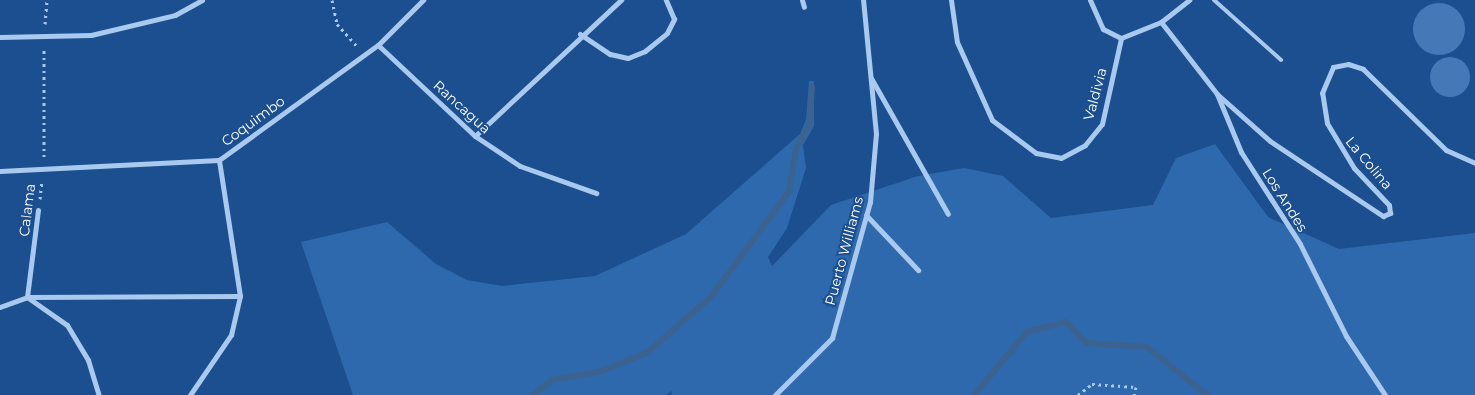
<!DOCTYPE html>
<html>
<head>
<meta charset="utf-8">
<style>
	body { margin:0 }
	#map { position:relative; width:1475px; height:395px; overflow:hidden; background:#1b4f8f; font-family:Montserrat,sans-serif }
	div>[style] { position:absolute }
	[style*='--x'] { left:calc(var(--x)*1px); top:calc(var(--y)*1px); width:calc(var(--w)*1px); rotate:calc(var(--a)*1deg) }
	.green>* { inset:0; background:#2e69ad }
	.stream>* { height:6px; margin:-3px; padding:0 3px; transform-origin:3px; border-radius:3px; background:#3c6290 }
	.building>* { inset:0; background:#4478b7 }
	.round { border-radius:50% }
	.path>* { height:3px; margin-top:-1.5px; transform-origin:0; background:repeating-linear-gradient(90deg,#a9c9ee 0 2.5px,transparent 0 6.5px) }
	.lane>* { height:4px; margin:-2px; padding:0 2px; transform-origin:2px; border-radius:2px; background:#a9c9ee }
	.street>* { height:5px; margin:-2.5px; padding:0 2.5px; transform-origin:2.5px; border-radius:2.5px; background:#a9c9ee }
	span { translate:-50% -50%; white-space:nowrap; text-align:center; line-height:1.15; -webkit-text-stroke:4px #1b4f8f; paint-order:stroke }
	.street-label { font-size:14px; color:#fff }
</style>
</head>
<body>
<div id="map">
	<div class="green">
		<div style="clip-path:polygon(809px 81px,814px 81px,814px 126px,803px 145px,806px 168px,787px 228px,768px 257px,772px 266px,831px 205px,918px 176px,964px 168px,1003px 176px,1051px 218px,1153px 205px,1176px 158px,1215px 144px,1268px 217px,1339px 249px,1475px 233px,1475px 395px,671px 395px,672px 391px,666px 395px,353px 395px,301px 242px,387px 222px,436px 264px,467px 280px,502px 286px,595px 276px,686px 234px,800px 134px,806px 120px)"></div>
	</div>
	<div class="stream">
		<div style="--x:533;--y:395;--w:24;--a:-38"></div>
		<div style="--x:552;--y:380;--w:51;--a:-10.2"></div>
		<div style="--x:602;--y:371;--w:50;--a:-22.4"></div>
		<div style="--x:648;--y:352;--w:85;--a:-41.2"></div>
		<div style="--x:712;--y:296;--w:130;--a:-53.7"></div>
		<div style="--x:789;--y:191;--w:43;--a:-80.5"></div>
		<div style="--x:796;--y:149;--w:30;--a:-62"></div>
		<div style="--x:810;--y:123;--w:36;--a:-87"></div>
		<div style="--x:974;--y:395;--w:82;--a:-49.9"></div>
		<div style="--x:1027;--y:332;--w:40;--a:-14.4"></div>
		<div style="--x:1066;--y:322;--w:29;--a:46"></div>
		<div style="--x:1086;--y:343;--w:61;--a:3.8"></div>
		<div style="--x:1147;--y:347;--w:77;--a:38.7"></div>
	</div>
	<div class="building">
		<div class="round" style="left:1413px;top:3px;width:52px;height:52px"></div>
		<div class="round" style="left:1430px;top:57px;width:40px;height:40px"></div>
	</div>
	<div class="path">
		<div style="--x:332;--y:0;--w:25;--a:78"></div>
		<div style="--x:337;--y:24;--w:30;--a:48"></div>
		<div style="--x:45;--y:24;--w:24;--a:-85"></div>
		<div style="--x:44;--y:157;--w:109;--a:-90"></div>
		<div style="--x:40;--y:199;--w:19;--a:-84"></div>
		<div style="--x:1078;--y:395;--w:18;--a:-38"></div>
		<div style="--x:1092;--y:384;--w:44;--a:3.9"></div>
		<div style="--x:1136;--y:387;--w:8;--a:104"></div>
	</div>
	<div class="lane">
		<div style="--x:1214;--y:0;--w:90;--a:41.8"></div>
	</div>
	<div class="street">
		<div style="--x:802;--y:0;--w:7;--a:74"></div>
		<div style="--x:951;--y:0;--w:42;--a:81.9"></div>
		<div style="--x:957;--y:42;--w:85;--a:65.8"></div>
		<div style="--x:992;--y:120;--w:55;--a:36.9"></div>
		<div style="--x:1036;--y:153;--w:25;--a:11"></div>
		<div style="--x:1061;--y:158;--w:27;--a:-28"></div>
		<div style="--x:1085;--y:145;--w:27;--a:-51"></div>
		<div style="--x:1102;--y:124;--w:88;--a:-77.5"></div>
		<div style="--x:1090;--y:0;--w:32;--a:66"></div>
		<div style="--x:1103;--y:29;--w:20;--a:27"></div>
		<div style="--x:1161;--y:22;--w:91;--a:52.1"></div>
		<div style="--x:1217;--y:94;--w:63;--a:67.5"></div>
		<div style="--x:1241;--y:152;--w:109;--a:57.3"></div>
		<div style="--x:1300;--y:244;--w:103;--a:63.4"></div>
		<div style="--x:1346;--y:336;--w:71;--a:56.5"></div>
		<div style="--x:580;--y:34;--w:36;--a:34"></div>
		<div style="--x:610;--y:54;--w:18;--a:13"></div>
		<div style="--x:628;--y:58;--w:18;--a:-22"></div>
		<div style="--x:645;--y:51;--w:28;--a:-39"></div>
		<div style="--x:667;--y:33;--w:16;--a:-63"></div>
		<div style="--x:674;--y:19;--w:21;--a:-113"></div>
		<div style="--x:0;--y:37;--w:91;--a:-1.3"></div>
		<div style="--x:91;--y:35;--w:86;--a:-13.4"></div>
		<div style="--x:175;--y:15;--w:31;--a:-29"></div>
		<div style="--x:1121;--y:38;--w:43;--a:-21.8"></div>
		<div style="--x:1161;--y:22;--w:36;--a:-38"></div>
		<div style="--x:378;--y:45;--w:133;--a:43.2"></div>
		<div style="--x:475;--y:136;--w:54;--a:33.7"></div>
		<div style="--x:520;--y:166;--w:81;--a:19.6"></div>
		<div style="--x:871;--y:78;--w:156;--a:60.5"></div>
		<div style="--x:1217;--y:94;--w:71;--a:41.6"></div>
		<div style="--x:1270;--y:141;--w:136;--a:33.6"></div>
		<div style="--x:1383;--y:216;--w:8;--a:-23"></div>
		<div style="--x:1390;--y:213;--w:8;--a:-97"></div>
		<div style="--x:1389;--y:205;--w:51;--a:-133.4"></div>
		<div style="--x:1354;--y:168;--w:52;--a:-121"></div>
		<div style="--x:1327;--y:123;--w:30;--a:-99"></div>
		<div style="--x:1322;--y:93;--w:28;--a:-67"></div>
		<div style="--x:1333;--y:67;--w:15;--a:-11"></div>
		<div style="--x:1348;--y:64;--w:16;--a:18"></div>
		<div style="--x:1363;--y:69;--w:116;--a:44.3"></div>
		<div style="--x:1446;--y:150;--w:32;--a:24"></div>
		<div style="--x:475;--y:136;--w:200;--a:-43"></div>
		<div style="--x:0;--y:171;--w:219;--a:-2.9"></div>
		<div style="--x:219;--y:160;--w:196;--a:-35.9"></div>
		<div style="--x:378;--y:45;--w:64;--a:-45"></div>
		<div style="--x:38;--y:210;--w:88;--a:97.2"></div>
		<div style="--x:27;--y:297;--w:49;--a:35"></div>
		<div style="--x:67;--y:325;--w:41;--a:59"></div>
		<div style="--x:88;--y:360;--w:37;--a:73"></div>
		<div style="--x:866;--y:215;--w:76;--a:46.6"></div>
		<div style="--x:0;--y:307;--w:29;--a:-20"></div>
		<div style="--x:27;--y:297;--w:213;--a:-0.3"></div>
		<div style="--x:190;--y:395;--w:73;--a:-55.7"></div>
		<div style="--x:231;--y:335;--w:40;--a:-77"></div>
		<div style="--x:240;--y:296;--w:138;--a:-98.8"></div>
		<div style="--x:775;--y:395;--w:81;--a:-45"></div>
		<div style="--x:832;--y:338;--w:141;--a:-74.4"></div>
		<div style="--x:870;--y:202;--w:68;--a:-85"></div>
		<div style="--x:876;--y:134;--w:135;--a:-95.5"></div>
	</div>
	<div class="street-label">
		<span style="left:1095px;top:94px;rotate:-75deg">Valdivia</span>
		<span style="left:462px;top:107px;rotate:42deg">Rancagua</span>
		<span style="left:253px;top:121px;rotate:-36deg">Coquimbo</span>
		<span style="left:1369px;top:163px;rotate:50deg">La Colina</span>
		<span style="left:1285px;top:200px;rotate:58deg">Los Andes</span>
		<span style="left:27px;top:210px;rotate:-83deg">Calama</span>
		<span style="left:844px;top:251px;rotate:-75deg">Puerto Williams</span>
	</div>
</div>
</body>
</html>
